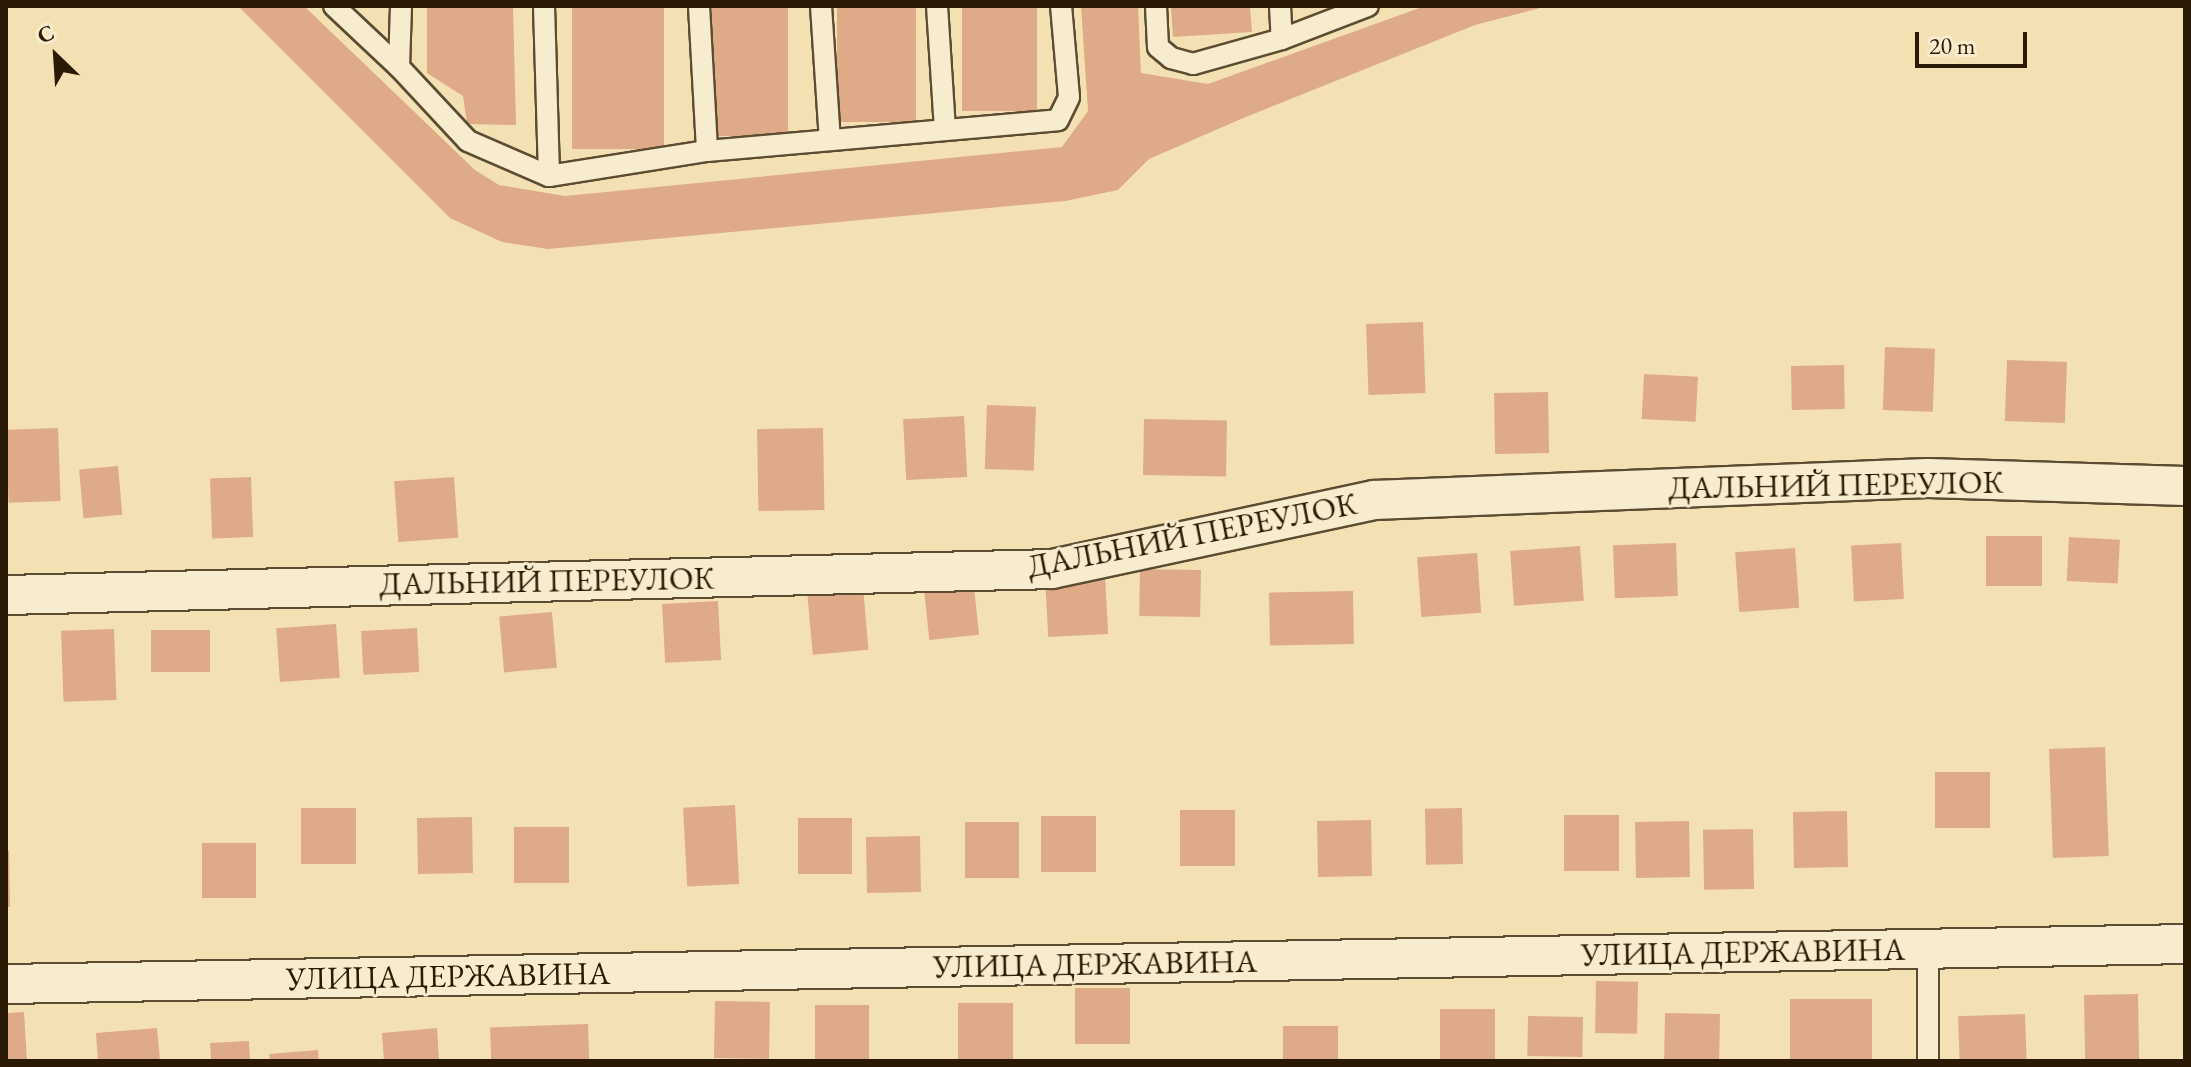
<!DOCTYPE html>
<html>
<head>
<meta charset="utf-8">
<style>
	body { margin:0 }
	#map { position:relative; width:2191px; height:1067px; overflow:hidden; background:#f3e1b4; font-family:"EB Garamond",serif }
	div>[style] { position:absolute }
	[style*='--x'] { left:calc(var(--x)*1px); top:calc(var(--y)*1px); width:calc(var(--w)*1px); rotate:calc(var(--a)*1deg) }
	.building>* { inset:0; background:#dfaa88; transform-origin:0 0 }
	.roads { filter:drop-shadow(2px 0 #5c4c32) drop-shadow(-2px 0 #5c4c32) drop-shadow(0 2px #5c4c32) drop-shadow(0 -2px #5c4c32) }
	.lane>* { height:20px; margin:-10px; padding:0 10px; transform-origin:10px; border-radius:10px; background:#f7ecce }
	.street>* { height:38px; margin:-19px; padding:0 19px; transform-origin:19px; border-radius:19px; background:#f7ecce }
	span { translate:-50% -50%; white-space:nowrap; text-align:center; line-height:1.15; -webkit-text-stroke:6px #f7ecce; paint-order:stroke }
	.street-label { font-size:32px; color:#2a1a06 }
	.frame { position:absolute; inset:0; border:8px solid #2a1a06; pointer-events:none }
	.north { position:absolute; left:16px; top:16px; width:80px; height:80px; -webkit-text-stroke:6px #f7ecce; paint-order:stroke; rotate:335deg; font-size:22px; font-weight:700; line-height:32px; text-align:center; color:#2a1a06 }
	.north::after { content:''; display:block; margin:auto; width:28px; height:36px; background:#2a1a06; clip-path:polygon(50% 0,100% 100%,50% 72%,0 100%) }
	.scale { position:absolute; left:1915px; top:32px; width:112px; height:36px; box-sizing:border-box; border:4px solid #2a1a06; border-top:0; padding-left:10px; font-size:24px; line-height:28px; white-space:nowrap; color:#2a1a06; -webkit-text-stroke:6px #f7ecce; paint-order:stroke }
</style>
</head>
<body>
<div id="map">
	<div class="building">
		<div style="clip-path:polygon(238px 6px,304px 6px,475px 170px,499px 185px,565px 196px,1062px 147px,1088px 111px,1081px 6px,1138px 6px,1141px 73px,1208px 84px,1425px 6px,1544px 7px,1475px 25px,1241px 119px,1149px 159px,1118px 190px,1065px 201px,548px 249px,502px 242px,450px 218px)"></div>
		<div style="clip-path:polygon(427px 6px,513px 6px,516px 125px,467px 124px,463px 96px,427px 73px)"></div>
		<div style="left:572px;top:6px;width:92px;height:143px"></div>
		<div style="left:712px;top:6px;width:76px;height:130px"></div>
		<div style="left:837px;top:6px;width:79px;height:116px"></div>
		<div style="left:962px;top:6px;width:75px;height:105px"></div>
		<div style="clip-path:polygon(1171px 6px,1250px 6px,1252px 32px,1173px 37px)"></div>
		<div style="left:1423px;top:322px;width:71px;height:57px;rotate:88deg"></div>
		<div style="left:1885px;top:347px;width:50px;height:63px;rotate:2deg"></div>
		<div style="left:2007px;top:360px;width:60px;height:61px;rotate:2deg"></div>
		<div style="left:1844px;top:365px;width:44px;height:53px;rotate:89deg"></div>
		<div style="left:1644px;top:374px;width:54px;height:45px;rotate:3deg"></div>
		<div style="left:1548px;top:392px;width:61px;height:54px;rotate:89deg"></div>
		<div style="left:987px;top:405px;width:49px;height:64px;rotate:2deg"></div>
		<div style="left:964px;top:416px;width:61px;height:61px;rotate:87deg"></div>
		<div style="left:1144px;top:419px;width:83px;height:56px;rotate:1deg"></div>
		<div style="left:58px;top:428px;width:73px;height:52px;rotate:88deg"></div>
		<div style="left:823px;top:428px;width:82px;height:66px;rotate:89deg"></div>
		<div style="left:118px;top:466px;width:49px;height:39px;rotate:85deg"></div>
		<div style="left:251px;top:477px;width:60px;height:41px;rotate:88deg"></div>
		<div style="left:454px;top:477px;width:61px;height:60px;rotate:86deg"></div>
		<div style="left:1986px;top:536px;width:56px;height:50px"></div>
		<div style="left:2069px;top:537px;width:51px;height:44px;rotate:3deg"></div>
		<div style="left:1676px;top:543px;width:53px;height:63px;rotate:88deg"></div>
		<div style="left:1901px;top:543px;width:56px;height:50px;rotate:87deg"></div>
		<div style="left:1580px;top:546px;width:55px;height:70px;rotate:86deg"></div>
		<div style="left:1795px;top:548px;width:60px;height:60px;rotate:86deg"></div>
		<div style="left:1477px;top:553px;width:60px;height:60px;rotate:86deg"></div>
		<div style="left:1140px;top:569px;width:61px;height:47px;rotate:1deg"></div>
		<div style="left:1105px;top:574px;width:60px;height:60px;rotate:87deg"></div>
		<div style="left:863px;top:587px;width:63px;height:56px;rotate:85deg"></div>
		<div style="left:974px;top:587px;width:48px;height:50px;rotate:84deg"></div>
		<div style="left:1353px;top:591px;width:53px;height:84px;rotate:89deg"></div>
		<div style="left:718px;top:601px;width:59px;height:56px;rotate:87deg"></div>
		<div style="left:552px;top:612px;width:56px;height:53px;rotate:85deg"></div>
		<div style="left:336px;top:624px;width:54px;height:60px;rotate:86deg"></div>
		<div style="left:417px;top:628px;width:44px;height:56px;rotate:87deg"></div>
		<div style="left:114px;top:629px;width:71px;height:53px;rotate:88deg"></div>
		<div style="left:151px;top:630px;width:59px;height:42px"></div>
		<div style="left:2105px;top:747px;width:109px;height:56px;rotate:88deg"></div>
		<div style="left:1935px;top:772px;width:55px;height:56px"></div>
		<div style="left:735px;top:805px;width:79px;height:52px;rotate:87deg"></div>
		<div style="left:356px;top:808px;width:56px;height:55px;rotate:90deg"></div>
		<div style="left:1462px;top:808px;width:56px;height:37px;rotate:89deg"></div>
		<div style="left:1235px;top:810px;width:56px;height:55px;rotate:90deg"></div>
		<div style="left:1847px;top:811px;width:56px;height:54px;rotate:89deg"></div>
		<div style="left:1564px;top:815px;width:55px;height:56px"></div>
		<div style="left:1041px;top:816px;width:55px;height:56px"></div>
		<div style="left:472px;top:817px;width:56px;height:55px;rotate:89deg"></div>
		<div style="left:798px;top:818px;width:54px;height:56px"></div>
		<div style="left:1371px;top:820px;width:56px;height:54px;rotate:89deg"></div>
		<div style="left:1689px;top:821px;width:56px;height:54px;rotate:89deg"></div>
		<div style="left:965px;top:822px;width:54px;height:56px"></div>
		<div style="left:514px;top:827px;width:55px;height:56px"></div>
		<div style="left:1753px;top:829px;width:60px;height:50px;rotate:89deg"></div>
		<div style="left:920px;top:836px;width:56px;height:54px;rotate:89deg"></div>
		<div style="left:256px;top:843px;width:55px;height:54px;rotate:90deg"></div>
		<div style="clip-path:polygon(6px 851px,9px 851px,10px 907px,6px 907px)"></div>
		<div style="left:1596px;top:981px;width:42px;height:52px;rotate:1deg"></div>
		<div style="left:1075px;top:988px;width:55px;height:56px"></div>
		<div style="left:2138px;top:994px;width:67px;height:54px;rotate:89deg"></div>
		<div style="left:1872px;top:999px;width:60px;height:82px;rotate:90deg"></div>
		<div style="left:715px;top:1001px;width:55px;height:57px;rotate:1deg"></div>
		<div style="left:958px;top:1003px;width:55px;height:56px"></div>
		<div style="left:815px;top:1005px;width:54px;height:55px"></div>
		<div style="left:1440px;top:1009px;width:55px;height:52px"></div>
		<div style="clip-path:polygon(24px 1012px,27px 1061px,6px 1061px,6px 1013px)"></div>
		<div style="left:1665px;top:1013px;width:55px;height:48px;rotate:1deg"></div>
		<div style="left:2025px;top:1014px;width:47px;height:67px;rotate:88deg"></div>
		<div style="left:1528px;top:1016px;width:55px;height:40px;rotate:1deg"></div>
		<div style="left:588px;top:1024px;width:37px;height:98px;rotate:88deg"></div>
		<div style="left:1283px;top:1026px;width:55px;height:35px"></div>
		<div style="clip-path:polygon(157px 1028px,160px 1061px,98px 1061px,96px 1033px)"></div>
		<div style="clip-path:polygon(437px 1028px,439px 1061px,384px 1061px,382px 1033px)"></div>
		<div style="left:249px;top:1041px;width:20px;height:39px;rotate:87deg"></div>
		<div style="clip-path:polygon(318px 1050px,319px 1061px,270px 1061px,269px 1054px)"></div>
	</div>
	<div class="roads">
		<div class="lane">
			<div style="--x:334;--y:6;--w:89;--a:43.2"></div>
			<div style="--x:399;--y:67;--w:101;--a:47"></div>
			<div style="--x:468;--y:141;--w:88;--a:23.4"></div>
			<div style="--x:549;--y:176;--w:160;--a:-9"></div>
			<div style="--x:707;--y:151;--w:352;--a:-5"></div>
			<div style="--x:1058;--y:120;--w:25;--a:-64"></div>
			<div style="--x:1069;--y:97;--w:91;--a:-95"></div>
			<div style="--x:544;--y:6;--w:170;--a:88.3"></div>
			<div style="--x:699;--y:6;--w:145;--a:86.8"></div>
			<div style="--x:821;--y:6;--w:134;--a:86.2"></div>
			<div style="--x:937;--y:6;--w:123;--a:86.3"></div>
			<div style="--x:1156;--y:6;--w:41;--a:87.2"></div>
			<div style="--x:1158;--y:47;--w:17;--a:40"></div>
			<div style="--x:1171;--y:58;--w:23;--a:15"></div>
			<div style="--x:1193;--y:64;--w:92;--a:-15.7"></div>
			<div style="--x:1282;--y:39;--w:92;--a:-21"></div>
			<div style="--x:1280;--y:6;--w:33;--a:87"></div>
			<div style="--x:399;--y:67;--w:61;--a:-88.1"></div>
			<div style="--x:1928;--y:949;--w:112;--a:90"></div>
		</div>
		<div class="street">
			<div style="--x:6;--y:595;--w:1046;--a:-1.42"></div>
			<div style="--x:1052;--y:569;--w:329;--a:-12.1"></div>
			<div style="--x:1374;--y:500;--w:554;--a:-2.27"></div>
			<div style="--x:1928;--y:478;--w:257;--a:1.8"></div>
			<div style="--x:6;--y:984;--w:2179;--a:-1.05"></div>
		</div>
	</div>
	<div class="street-label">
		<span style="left:1836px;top:485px;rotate:-1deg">ДАЛЬНИЙ ПЕРЕУЛОК</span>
		<span style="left:1192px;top:535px;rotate:-11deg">ДАЛЬНИЙ ПЕРЕУЛОК</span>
		<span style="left:547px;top:581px;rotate:-1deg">ДАЛЬНИЙ ПЕРЕУЛОК</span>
		<span style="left:1743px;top:952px;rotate:-1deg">УЛИЦА ДЕРЖАВИНА</span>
		<span style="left:1095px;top:964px;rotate:-1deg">УЛИЦА ДЕРЖАВИНА</span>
		<span style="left:448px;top:976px;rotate:-1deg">УЛИЦА ДЕРЖАВИНА</span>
	</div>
	<div class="frame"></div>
	<div class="north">С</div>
	<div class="scale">20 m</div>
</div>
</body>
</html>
